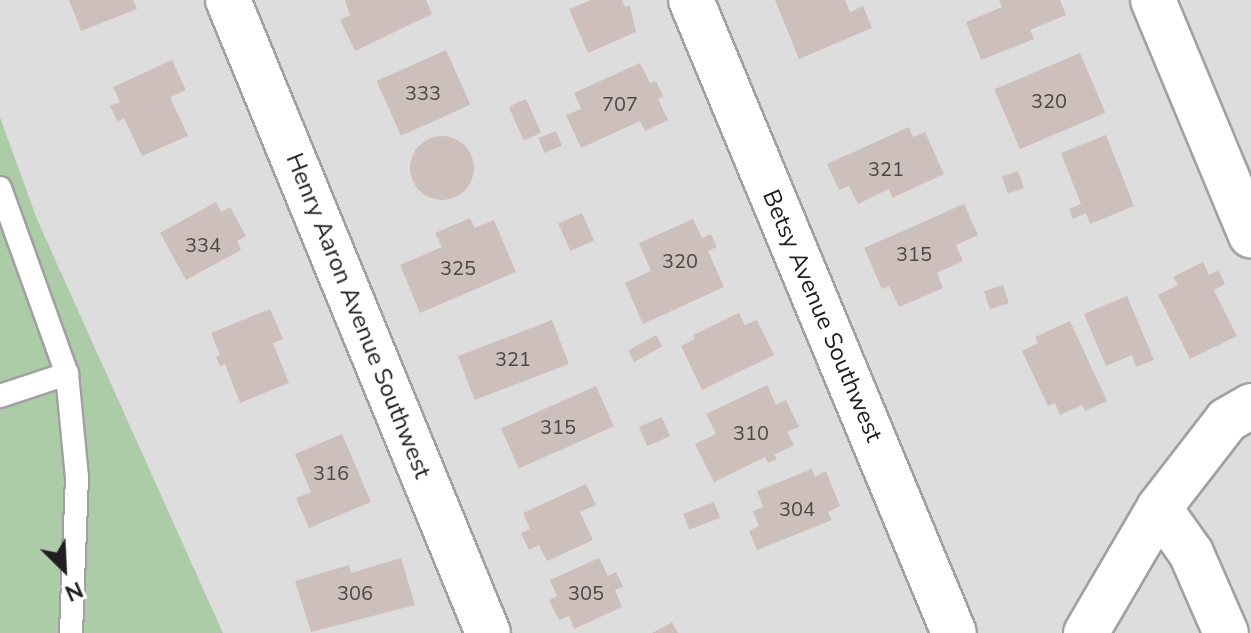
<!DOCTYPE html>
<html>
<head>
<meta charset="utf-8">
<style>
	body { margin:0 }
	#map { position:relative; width:1251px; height:633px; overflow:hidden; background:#f1eae7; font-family:"Nunito Sans",sans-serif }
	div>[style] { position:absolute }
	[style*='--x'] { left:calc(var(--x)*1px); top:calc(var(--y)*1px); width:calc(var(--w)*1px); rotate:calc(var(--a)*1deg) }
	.residential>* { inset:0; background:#deddde }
	.cemetery>* { inset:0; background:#accba7 }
	.building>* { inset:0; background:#cdbfbc; transform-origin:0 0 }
	.round { border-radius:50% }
	.roads { filter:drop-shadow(2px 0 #a1a1a1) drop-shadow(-2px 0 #a1a1a1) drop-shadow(0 2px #a1a1a1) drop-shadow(0 -2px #a1a1a1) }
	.service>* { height:22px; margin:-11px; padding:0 11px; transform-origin:11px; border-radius:11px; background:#fff }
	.minor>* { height:44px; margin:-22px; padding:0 22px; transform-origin:22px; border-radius:22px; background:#fff }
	span { translate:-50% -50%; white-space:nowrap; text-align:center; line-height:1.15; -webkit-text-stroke:6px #fff; paint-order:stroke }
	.number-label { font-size:20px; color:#4b4847 }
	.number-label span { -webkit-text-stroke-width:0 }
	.street-label { font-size:24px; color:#202020 }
	.north { position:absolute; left:24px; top:529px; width:80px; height:80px; -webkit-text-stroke:6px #fff; paint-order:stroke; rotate:156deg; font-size:22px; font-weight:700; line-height:32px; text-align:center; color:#202020 }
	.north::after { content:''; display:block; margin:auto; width:28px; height:36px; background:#202020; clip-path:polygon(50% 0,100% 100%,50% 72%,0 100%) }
</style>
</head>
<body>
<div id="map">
	<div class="residential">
		<div style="clip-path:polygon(0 0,1251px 0,1251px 633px,223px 633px,37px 219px,0 117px)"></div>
	</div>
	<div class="cemetery">
		<div style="clip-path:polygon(0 117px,37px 219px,223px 633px,0 633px)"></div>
	</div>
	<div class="building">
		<div style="clip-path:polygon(69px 0,133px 0,137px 9px,81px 31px)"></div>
		<div style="clip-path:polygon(345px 0,426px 0,432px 14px,355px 51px,340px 20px,350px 15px)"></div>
		<div style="clip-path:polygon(591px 0,622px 0,625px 7px,630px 5px,636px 32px,588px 53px,569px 9px)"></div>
		<div style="clip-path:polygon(775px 0,845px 0,850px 12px,863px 6px,872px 28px,799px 59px)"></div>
		<div style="clip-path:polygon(999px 0,1060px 0,1066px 15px,1030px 30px,1034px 39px,981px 60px,966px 22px,1002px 7px)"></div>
		<div style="left:446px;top:50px;width:60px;height:76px;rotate:66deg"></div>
		<div style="left:1080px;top:53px;width:65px;height:93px;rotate:67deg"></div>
		<div style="clip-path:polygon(172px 60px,186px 90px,170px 97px,188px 136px,142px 156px,124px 118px,118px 122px,110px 106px,120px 102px,113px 87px)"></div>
		<div style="clip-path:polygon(640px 63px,650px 83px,656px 81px,663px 96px,658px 99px,668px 120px,645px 131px,640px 121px,581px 148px,566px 115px,581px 109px,574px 93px)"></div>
		<div style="left:526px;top:99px;width:37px;height:19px;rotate:66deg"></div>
		<div style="clip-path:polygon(909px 127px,913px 137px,925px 132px,944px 174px,892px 198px,889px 189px,858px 204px,849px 186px,839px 190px,827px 164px)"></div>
		<div style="left:556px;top:131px;width:16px;height:19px;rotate:68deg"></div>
		<div style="clip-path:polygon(1106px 135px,1134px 206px,1090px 224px,1086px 213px,1073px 219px,1069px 209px,1081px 204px,1061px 153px)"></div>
		<div class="round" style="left:410px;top:136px;width:64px;height:64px"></div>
		<div style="left:1018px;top:171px;width:18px;height:17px;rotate:71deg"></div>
		<div style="clip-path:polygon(216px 202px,221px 212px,230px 207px,246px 236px,237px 241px,241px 250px,186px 280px,160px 233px)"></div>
		<div style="clip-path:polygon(964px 204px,978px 235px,956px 245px,963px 261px,937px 273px,943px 288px,899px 307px,889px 286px,882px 289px,864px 248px)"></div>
		<div style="left:582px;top:213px;width:30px;height:26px;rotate:66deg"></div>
		<div style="clip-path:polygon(470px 218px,475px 228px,494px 220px,516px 272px,420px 313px,400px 265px,442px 247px,435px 233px)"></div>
		<div style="clip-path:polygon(693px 219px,702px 238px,711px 234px,717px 247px,708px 251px,724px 287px,643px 324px,625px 283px,651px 271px,639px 243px)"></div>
		<div style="clip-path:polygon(1203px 262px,1209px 275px,1218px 270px,1225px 284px,1214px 290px,1237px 336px,1190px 359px,1158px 295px,1178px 285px,1173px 277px)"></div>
		<div style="left:1003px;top:285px;width:19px;height:20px;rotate:72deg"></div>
		<div style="clip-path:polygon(1127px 296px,1154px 360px,1136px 367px,1132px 355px,1106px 366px,1084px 314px)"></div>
		<div style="clip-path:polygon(270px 309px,283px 339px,273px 343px,289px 383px,240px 403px,225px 364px,220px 366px,216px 357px,220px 355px,211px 333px)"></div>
		<div style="clip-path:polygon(739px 313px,745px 325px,757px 320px,774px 355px,702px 390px,681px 346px,695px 339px,693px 335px)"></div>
		<div style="left:552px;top:320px;width:47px;height:101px;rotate:69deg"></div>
		<div style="clip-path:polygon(1070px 321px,1107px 401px,1085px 411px,1082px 405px,1060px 415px,1055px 403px,1048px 406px,1022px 351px,1038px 343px,1035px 337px)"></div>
		<div style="left:656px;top:335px;width:13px;height:32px;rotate:61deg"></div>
		<div style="clip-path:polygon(767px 385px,776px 405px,786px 400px,799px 427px,787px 432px,794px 445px,774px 455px,777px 459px,768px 463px,765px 457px,714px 482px,695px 444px,716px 434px,706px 414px)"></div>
		<div style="left:596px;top:386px;width:44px;height:104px;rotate:66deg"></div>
		<div style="left:662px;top:417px;width:21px;height:25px;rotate:67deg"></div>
		<div style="clip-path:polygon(342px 434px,371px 502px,309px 528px,296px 498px,311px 492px,295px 454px)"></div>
		<div style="clip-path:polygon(812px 469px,815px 477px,826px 471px,840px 506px,828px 512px,832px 520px,757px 550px,749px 531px,759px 526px,753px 511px,763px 507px,757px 491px)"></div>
		<div style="clip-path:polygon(586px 484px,596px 505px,580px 512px,593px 540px,547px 561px,539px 545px,529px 550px,521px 533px,530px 529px,523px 513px)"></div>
		<div style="left:714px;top:502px;width:17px;height:33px;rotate:69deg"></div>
		<div style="clip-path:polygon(401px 558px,415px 605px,311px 632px,295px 581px,349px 565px,351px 573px)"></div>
		<div style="clip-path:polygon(599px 558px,608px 576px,616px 572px,623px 587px,615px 590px,622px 607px,574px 629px,569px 616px,559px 620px,549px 600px,557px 596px,550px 580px)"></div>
		<div style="clip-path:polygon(672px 622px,678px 633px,652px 633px)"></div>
	</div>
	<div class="roads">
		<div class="service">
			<div style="--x:0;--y:188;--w:198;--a:70.2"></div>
			<div style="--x:67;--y:374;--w:103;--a:84.5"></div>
			<div style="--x:77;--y:477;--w:156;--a:92.2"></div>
			<div style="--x:0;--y:396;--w:71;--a:-18.2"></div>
		</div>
		<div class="minor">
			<div style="--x:228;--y:0;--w:684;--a:67.67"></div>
			<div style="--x:691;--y:0;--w:685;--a:67.44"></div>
			<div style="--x:1153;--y:0;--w:255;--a:67.4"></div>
			<div style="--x:1159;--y:508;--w:55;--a:54.6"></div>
			<div style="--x:1191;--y:553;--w:87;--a:66.4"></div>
			<div style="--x:1086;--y:633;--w:145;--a:-59.7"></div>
			<div style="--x:1159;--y:508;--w:111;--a:-52.3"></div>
			<div style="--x:1227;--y:420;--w:28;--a:-30"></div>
		</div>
	</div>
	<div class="number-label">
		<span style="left:423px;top:93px">333</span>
		<span style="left:1049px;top:101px">320</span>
		<span style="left:620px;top:104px">707</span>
		<span style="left:886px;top:169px">321</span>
		<span style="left:203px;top:245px">334</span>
		<span style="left:914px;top:254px">315</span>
		<span style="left:680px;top:261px">320</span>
		<span style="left:458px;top:268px">325</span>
		<span style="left:513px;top:359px">321</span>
		<span style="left:558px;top:427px">315</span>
		<span style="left:751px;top:433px">310</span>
		<span style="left:331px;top:473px">316</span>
		<span style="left:797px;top:509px">304</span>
		<span style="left:355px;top:593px">306</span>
		<span style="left:586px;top:593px">305</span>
	</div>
	<div class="street-label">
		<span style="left:358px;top:316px;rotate:68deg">Henry Aaron Avenue Southwest</span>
		<span style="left:822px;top:316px;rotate:67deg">Betsy Avenue Southwest</span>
	</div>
	<div class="north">N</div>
</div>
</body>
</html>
